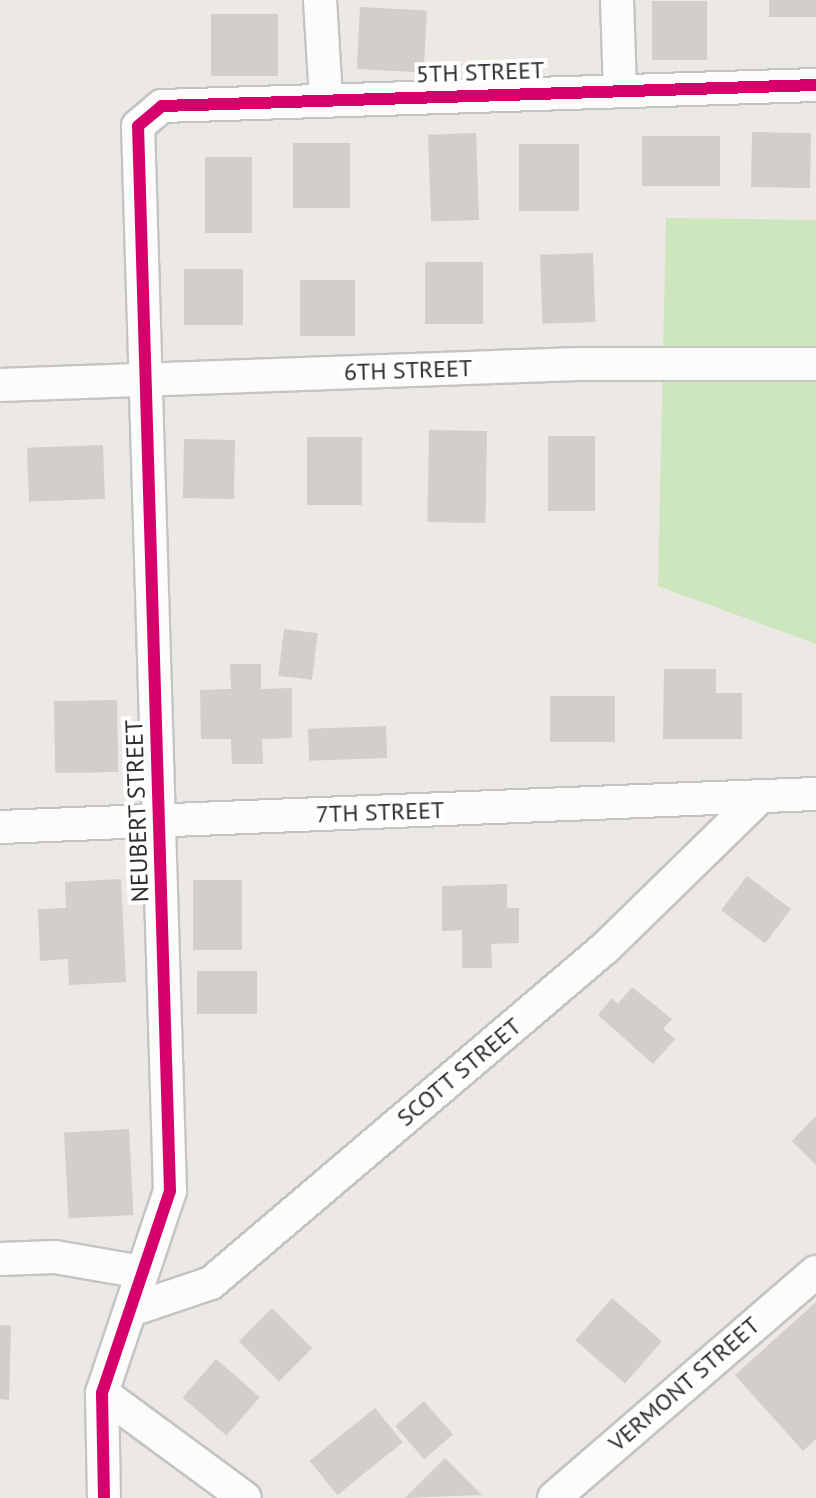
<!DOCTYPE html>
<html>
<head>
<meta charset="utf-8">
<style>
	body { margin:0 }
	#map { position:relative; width:816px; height:1498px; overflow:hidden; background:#ece8e4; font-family:"PT Sans",sans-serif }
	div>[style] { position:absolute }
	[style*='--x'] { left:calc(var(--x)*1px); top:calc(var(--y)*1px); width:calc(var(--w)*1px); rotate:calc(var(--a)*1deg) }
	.green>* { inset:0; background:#cee6be }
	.building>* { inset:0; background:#d1cecb; transform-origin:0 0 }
	.roads { filter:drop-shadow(2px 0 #c5c4c5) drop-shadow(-2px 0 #c5c4c5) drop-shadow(0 2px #c5c4c5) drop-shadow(0 -2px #c5c4c5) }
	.minor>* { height:32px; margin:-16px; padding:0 16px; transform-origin:16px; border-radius:16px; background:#fcfcfb }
	.cycleway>* { height:12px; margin:-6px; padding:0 6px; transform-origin:6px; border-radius:6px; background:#d6006c }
	span { translate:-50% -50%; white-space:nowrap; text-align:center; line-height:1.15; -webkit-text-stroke:8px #fff; paint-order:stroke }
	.street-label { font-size:24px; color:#2e2e2e }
</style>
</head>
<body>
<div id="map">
	<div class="green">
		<div style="clip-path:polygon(666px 218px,816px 220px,816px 644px,658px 586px)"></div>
	</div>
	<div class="building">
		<div style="left:769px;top:0;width:47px;height:17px"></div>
		<div style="left:652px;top:1px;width:55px;height:59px"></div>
		<div style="left:360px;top:7px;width:67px;height:62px;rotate:3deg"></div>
		<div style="left:211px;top:14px;width:67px;height:62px"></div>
		<div style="left:752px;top:132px;width:59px;height:55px;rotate:1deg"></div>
		<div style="left:476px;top:133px;width:87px;height:48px;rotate:88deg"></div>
		<div style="left:642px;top:136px;width:78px;height:50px"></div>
		<div style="left:293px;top:143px;width:57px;height:65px"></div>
		<div style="left:519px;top:144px;width:60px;height:67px"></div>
		<div style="left:205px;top:157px;width:47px;height:76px"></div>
		<div style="left:593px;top:253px;width:69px;height:53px;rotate:88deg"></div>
		<div style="left:425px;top:262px;width:58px;height:62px"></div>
		<div style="left:184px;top:269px;width:59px;height:56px"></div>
		<div style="left:300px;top:280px;width:55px;height:56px"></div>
		<div style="left:429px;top:430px;width:58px;height:92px;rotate:1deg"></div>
		<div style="left:548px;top:436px;width:47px;height:75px"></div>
		<div style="left:307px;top:437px;width:55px;height:68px"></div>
		<div style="left:184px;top:439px;width:51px;height:59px;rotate:1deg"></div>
		<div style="left:103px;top:445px;width:54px;height:76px;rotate:88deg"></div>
		<div style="left:284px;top:629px;width:34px;height:47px;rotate:7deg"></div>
		<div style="clip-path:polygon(230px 664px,261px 664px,261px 689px,292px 688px,292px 738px,262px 739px,263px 764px,232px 764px,231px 739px,201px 739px,200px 690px,231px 689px)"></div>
		<div style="clip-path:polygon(664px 669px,716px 669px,716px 693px,742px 693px,742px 739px,663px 739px)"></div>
		<div style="left:615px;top:696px;width:46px;height:65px;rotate:90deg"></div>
		<div style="left:117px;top:700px;width:72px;height:63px;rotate:89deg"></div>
		<div style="left:386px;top:726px;width:32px;height:78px;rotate:88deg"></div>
		<div style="left:747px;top:876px;width:55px;height:43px;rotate:37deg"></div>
		<div style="clip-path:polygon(121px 879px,126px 982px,69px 985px,68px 959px,40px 961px,38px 909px,66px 908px,65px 882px)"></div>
		<div style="left:193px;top:880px;width:49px;height:70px"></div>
		<div style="clip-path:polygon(507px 884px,507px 908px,519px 908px,519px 943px,491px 944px,492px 968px,462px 968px,462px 930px,442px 931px,442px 886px)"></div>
		<div style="left:197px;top:971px;width:60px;height:43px"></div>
		<div style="clip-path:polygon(632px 987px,672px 1019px,663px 1029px,675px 1039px,653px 1064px,598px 1015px,612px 998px,618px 1004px)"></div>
		<div style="clip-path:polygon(816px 1116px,816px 1165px,792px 1141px)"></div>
		<div style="left:129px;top:1129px;width:86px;height:65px;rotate:87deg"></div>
		<div style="left:612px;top:1298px;width:66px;height:56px;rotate:41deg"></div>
		<div style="clip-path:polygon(816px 1302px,816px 1439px,803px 1451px,735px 1375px)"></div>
		<div style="left:272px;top:1308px;width:57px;height:47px;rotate:45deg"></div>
		<div style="clip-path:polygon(0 1325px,11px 1326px,9px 1400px,0 1399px)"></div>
		<div style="left:216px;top:1359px;width:58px;height:51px;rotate:41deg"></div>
		<div style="left:424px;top:1401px;width:44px;height:38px;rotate:49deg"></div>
		<div style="left:375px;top:1408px;width:44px;height:84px;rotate:51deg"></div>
		<div style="clip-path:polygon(445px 1458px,482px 1495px,405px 1498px)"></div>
	</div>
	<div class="roads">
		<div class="minor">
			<div style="--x:320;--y:0;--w:99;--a:86.5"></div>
			<div style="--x:617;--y:0;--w:90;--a:88.1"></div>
			<div style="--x:0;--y:385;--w:579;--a:-2.08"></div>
			<div style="--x:579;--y:364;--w:237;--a:0"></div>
			<div style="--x:0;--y:827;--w:817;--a:-2.32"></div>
			<div style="--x:0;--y:1259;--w:55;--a:-2.1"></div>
			<div style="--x:55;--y:1257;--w:88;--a:9.8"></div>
			<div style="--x:134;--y:1309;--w:81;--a:-18.7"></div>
			<div style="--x:211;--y:1283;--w:517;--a:-40.37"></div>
			<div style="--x:605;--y:948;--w:216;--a:-44.3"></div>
			<div style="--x:102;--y:1393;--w:177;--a:36.3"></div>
			<div style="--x:104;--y:1498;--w:105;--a:-91.1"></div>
			<div style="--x:102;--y:1393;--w:213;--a:-71.4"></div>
			<div style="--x:170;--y:1191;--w:1065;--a:-91.72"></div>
			<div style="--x:138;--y:126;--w:31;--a:-40"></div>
			<div style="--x:162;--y:106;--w:654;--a:-1.84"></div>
			<div style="--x:554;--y:1498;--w:346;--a:-40.8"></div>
		</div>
	</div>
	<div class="cycleway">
		<div style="--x:104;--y:1498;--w:105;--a:-91.1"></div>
		<div style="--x:102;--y:1393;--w:213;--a:-71.4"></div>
		<div style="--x:170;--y:1191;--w:1065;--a:-91.72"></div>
		<div style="--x:138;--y:126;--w:31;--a:-40"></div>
		<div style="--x:162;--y:106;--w:654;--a:-1.84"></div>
	</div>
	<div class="street-label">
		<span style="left:480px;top:72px;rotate:-2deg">5TH STREET</span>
		<span style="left:408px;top:370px;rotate:-2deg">6TH STREET</span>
		<span style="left:137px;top:811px;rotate:-92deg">NEUBERT STREET</span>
		<span style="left:380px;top:812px;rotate:-2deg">7TH STREET</span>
		<span style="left:459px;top:1072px;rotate:-40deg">SCOTT STREET</span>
		<span style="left:684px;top:1384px;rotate:-41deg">VERMONT STREET</span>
	</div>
</div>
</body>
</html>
